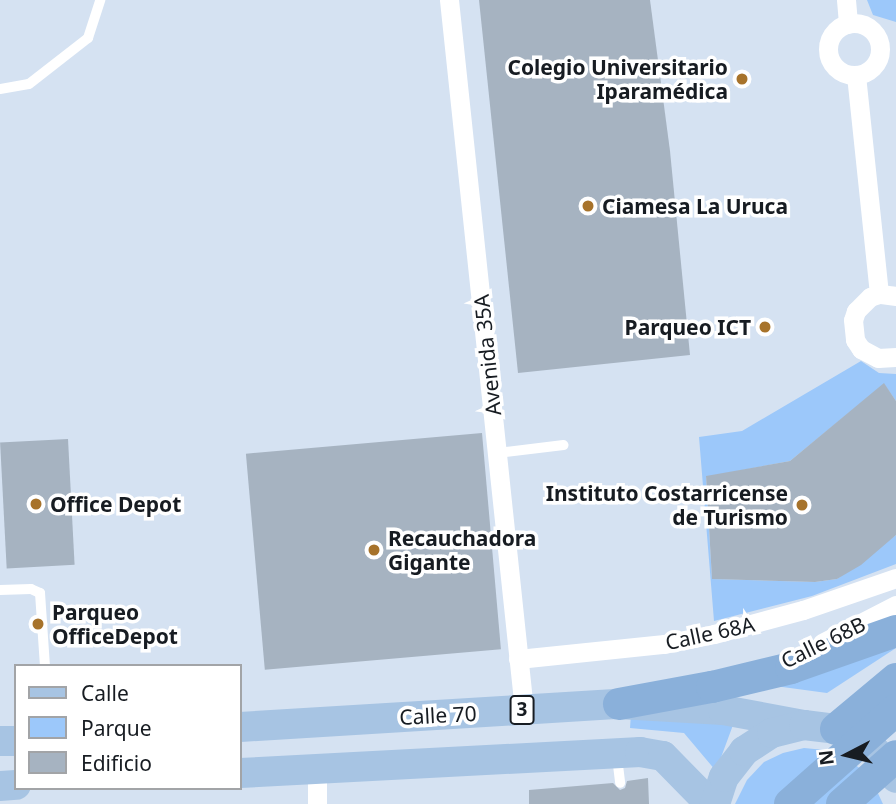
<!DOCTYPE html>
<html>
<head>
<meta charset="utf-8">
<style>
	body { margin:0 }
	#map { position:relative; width:896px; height:804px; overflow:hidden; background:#d5e2f2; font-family:"Noto Sans",sans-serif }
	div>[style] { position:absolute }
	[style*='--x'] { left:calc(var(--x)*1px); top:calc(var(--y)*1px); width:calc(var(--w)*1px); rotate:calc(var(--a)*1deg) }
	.green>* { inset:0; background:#9cc8fa }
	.building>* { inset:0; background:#a6b3c1; transform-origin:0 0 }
	.service>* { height:10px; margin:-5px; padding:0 5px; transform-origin:5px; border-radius:5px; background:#fff }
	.minor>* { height:19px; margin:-9.5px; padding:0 9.5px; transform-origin:9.5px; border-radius:9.5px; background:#fff }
	.minor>.ring { margin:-9.5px; padding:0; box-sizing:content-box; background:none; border:19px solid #fff; border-radius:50% }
	.primary>* { height:30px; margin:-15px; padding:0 15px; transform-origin:15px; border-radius:15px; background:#a7c4e3 }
	.trunk>* { height:32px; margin:-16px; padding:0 16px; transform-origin:16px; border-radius:16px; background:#8ab0da }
	.dots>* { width:19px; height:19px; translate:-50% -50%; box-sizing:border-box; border:4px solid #fff; border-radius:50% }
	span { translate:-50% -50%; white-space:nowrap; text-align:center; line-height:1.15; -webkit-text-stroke:7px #fff; paint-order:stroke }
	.shield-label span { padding:2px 5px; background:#fff; border:2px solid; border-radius:5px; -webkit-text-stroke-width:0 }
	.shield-label { font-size:19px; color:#171c22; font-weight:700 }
	.poi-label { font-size:21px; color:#171c22; font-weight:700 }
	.right { translate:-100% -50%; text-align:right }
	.left { translate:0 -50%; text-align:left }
	.street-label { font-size:21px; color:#171c22 }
	.legend { position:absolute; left:14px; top:664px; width:228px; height:126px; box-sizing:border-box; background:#fff; border:2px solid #a2a4a7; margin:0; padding:9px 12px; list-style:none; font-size:21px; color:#171c22 }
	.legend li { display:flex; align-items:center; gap:14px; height:35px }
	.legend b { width:35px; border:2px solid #a2a4a7 }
	.north { position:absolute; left:812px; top:720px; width:70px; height:70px; -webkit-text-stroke:5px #fff; paint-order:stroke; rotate:263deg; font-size:19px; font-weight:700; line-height:28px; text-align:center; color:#171c22 }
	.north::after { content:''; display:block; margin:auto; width:24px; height:32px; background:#171c22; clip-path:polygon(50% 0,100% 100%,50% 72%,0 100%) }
</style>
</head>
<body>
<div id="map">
	<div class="green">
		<div style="clip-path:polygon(867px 0,896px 0,896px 22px,873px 15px)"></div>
		<div style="clip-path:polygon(861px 361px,879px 373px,896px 374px,896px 401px,884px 384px,790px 461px,706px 477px,712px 579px,815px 582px,837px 579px,896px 535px,896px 564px,812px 596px,714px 621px,699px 437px,742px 431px)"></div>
		<div style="clip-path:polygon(896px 640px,896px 648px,827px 693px,753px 683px)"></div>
		<div style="clip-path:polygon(631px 714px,733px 725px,716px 771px,684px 733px,630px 728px)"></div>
		<div style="clip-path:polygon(804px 748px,825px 750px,845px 757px,862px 770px,875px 787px,883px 804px,735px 804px,747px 780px,764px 762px,783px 753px)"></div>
	</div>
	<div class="building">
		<div style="clip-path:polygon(479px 0,650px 0,670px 151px,690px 355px,518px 373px)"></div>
		<div style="clip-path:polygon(884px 383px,896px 401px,896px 535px,861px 565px,837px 579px,815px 582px,712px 579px,706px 476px,790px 461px)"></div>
		<div style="left:482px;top:433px;width:217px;height:237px;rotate:85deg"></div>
		<div style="left:68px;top:439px;width:126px;height:68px;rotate:87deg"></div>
		<div style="clip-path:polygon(648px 778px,649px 804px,529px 804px,529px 790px,613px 783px,620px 790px,625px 788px,627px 781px)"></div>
	</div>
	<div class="service">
		<div style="--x:0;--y:89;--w:29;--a:-10"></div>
		<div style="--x:29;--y:84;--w:75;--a:-37.9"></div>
		<div style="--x:88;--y:38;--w:40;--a:-72"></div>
		<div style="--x:497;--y:453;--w:67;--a:-6.8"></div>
		<div style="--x:0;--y:590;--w:31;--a:-2"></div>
		<div style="--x:31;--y:589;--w:10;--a:24"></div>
		<div style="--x:40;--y:593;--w:73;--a:86.1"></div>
		<div style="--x:617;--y:757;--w:26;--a:83"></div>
	</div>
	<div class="minor">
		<div style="--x:449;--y:0;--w:714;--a:83.97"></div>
		<div style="--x:846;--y:0;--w:24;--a:85"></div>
		<div class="ring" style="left:828px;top:23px;width:33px;height:33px"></div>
		<div style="--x:856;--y:75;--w:220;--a:84"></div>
		<div style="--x:896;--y:296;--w:17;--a:-173"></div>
		<div style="--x:879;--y:294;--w:9;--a:162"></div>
		<div style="--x:870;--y:297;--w:20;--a:135"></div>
		<div style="--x:856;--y:311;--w:9;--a:108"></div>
		<div style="--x:853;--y:320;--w:20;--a:84"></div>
		<div style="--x:855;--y:340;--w:11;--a:56"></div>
		<div style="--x:861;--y:349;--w:19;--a:28"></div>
		<div style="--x:878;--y:358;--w:18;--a:-3"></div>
		<div style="--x:822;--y:643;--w:83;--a:-27.2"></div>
		<div style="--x:518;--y:659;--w:147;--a:-5.9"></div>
		<div style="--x:664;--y:644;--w:51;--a:-11.3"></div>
		<div style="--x:714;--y:634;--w:92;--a:-15.1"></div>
		<div style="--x:803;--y:610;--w:98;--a:-19"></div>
		<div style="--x:317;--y:769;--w:35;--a:90"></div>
	</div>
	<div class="primary">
		<div style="--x:240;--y:727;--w:380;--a:-3.5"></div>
		<div style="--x:619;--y:704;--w:104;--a:3.3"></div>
		<div style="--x:723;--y:710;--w:82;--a:10.5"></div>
		<div style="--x:0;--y:741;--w:16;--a:0"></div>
		<div style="--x:240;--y:773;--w:401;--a:-3"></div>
		<div style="--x:640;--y:752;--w:23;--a:10"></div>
		<div style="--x:663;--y:756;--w:67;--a:45.6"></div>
		<div style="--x:0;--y:786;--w:16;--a:-4"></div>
		<div style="--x:715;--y:804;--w:28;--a:-72"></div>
		<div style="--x:724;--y:777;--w:33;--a:-52"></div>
		<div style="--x:744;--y:751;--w:33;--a:-33"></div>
		<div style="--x:772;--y:733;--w:33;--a:-14"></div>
		<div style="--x:804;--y:725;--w:32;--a:7"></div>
		<div style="--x:836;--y:729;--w:23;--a:23"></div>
		<div style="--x:857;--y:738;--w:22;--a:36"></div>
		<div style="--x:875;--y:751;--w:34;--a:52"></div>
	</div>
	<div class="trunk">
		<div style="--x:619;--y:704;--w:95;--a:-10.4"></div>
		<div style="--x:712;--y:687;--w:81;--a:-13.5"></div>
		<div style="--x:791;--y:668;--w:111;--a:-19.4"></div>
		<div style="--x:836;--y:729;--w:78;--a:-39.8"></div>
		<div style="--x:790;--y:804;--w:142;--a:-41.6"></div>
		<div style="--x:842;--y:804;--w:72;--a:-41.6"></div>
	</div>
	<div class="dots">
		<div style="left:742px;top:79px;background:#a7732b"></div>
		<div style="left:588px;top:206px;background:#a7732b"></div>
		<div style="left:765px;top:327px;background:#a7732b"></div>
		<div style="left:36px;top:504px;background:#a7732b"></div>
		<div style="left:802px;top:505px;background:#a7732b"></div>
		<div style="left:374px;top:550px;background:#a7732b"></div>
		<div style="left:38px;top:624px;background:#a7732b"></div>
	</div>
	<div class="shield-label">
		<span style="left:522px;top:710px">3</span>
	</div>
	<div class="poi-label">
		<span class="right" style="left:728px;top:79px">Colegio Universitario<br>Iparamédica</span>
		<span class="left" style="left:602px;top:206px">Ciamesa La Uruca</span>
		<span class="right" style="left:751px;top:327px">Parqueo ICT</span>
		<span class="right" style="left:788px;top:505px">Instituto Costarricense<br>de Turismo</span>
		<span class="left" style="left:50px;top:504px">Office Depot</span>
		<span class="left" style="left:388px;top:550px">Recauchadora<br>Gigante</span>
		<span class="left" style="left:52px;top:624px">Parqueo<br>OfficeDepot</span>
	</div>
	<div class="street-label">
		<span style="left:487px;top:355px;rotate:-96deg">Avenida 35A</span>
		<span style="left:710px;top:633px;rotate:-12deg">Calle 68A</span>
		<span style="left:823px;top:642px;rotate:-26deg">Calle 68B</span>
		<span style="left:438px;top:715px;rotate:-3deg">Calle 70</span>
	</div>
	<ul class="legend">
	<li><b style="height:9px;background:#a7c4e3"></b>Calle</li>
	<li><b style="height:19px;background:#9cc8fa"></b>Parque</li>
	<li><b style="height:19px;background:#a6b3c1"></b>Edificio</li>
	</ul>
	<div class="north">N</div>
</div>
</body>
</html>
